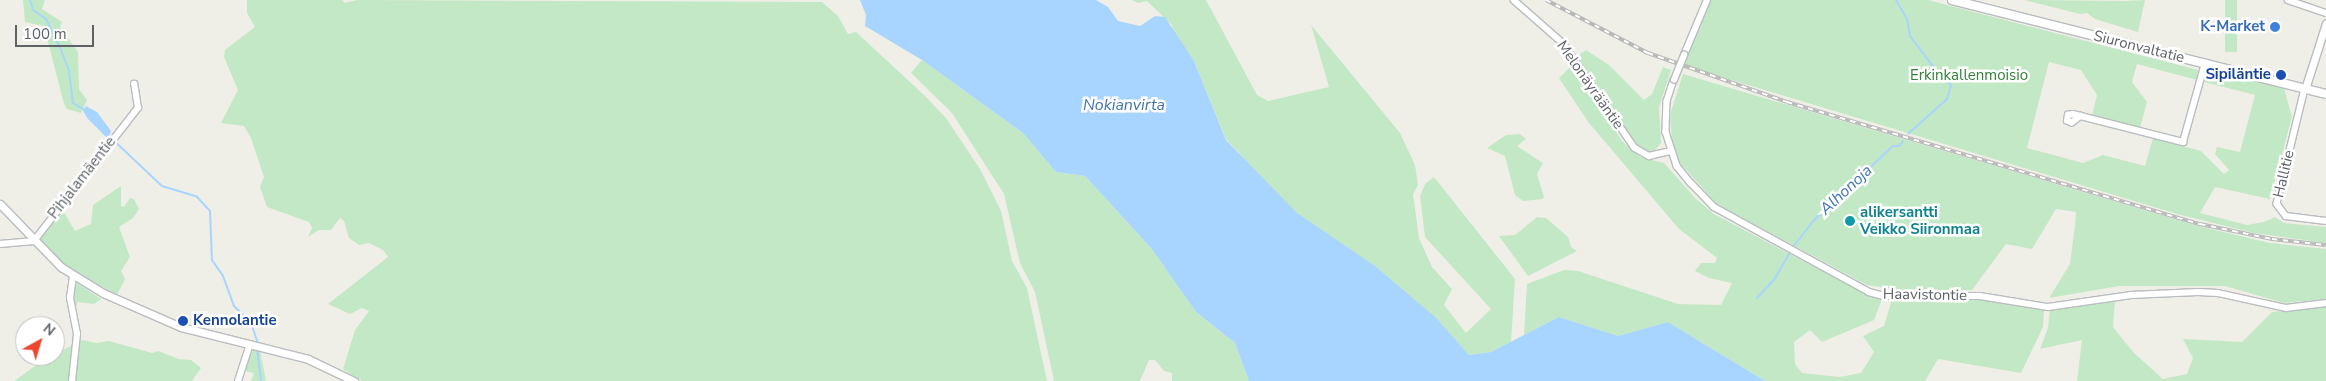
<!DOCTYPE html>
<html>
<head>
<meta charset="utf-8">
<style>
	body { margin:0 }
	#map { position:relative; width:2326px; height:381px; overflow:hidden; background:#f0efe7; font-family:"Nunito Sans",sans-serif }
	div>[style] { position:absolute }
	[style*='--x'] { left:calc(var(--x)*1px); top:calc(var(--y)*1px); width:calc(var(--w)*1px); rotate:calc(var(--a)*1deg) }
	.green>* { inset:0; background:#c3e8c5; transform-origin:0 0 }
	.water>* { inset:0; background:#a8d5ff }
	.stream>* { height:2px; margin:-1px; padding:0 1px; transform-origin:1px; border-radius:1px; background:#a8d5ff }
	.roads { filter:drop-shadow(1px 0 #b9bcc0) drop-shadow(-1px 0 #b9bcc0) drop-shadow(0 1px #b9bcc0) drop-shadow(0 -1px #b9bcc0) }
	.minor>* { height:5.5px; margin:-2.75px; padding:0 2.75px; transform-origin:2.75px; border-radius:2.75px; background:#fff }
	.tertiary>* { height:7px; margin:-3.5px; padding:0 3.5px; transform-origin:3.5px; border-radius:3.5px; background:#fff }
	.secondary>* { height:8px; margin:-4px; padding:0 4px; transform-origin:4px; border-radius:4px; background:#fff }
	.rail>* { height:4px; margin-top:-2px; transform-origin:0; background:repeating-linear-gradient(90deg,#fff 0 5.5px,#b7b8b8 0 11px); box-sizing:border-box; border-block:1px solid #b7b8b8 }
	.bridges { filter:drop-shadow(1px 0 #b9bcc0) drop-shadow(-1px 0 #b9bcc0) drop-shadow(0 1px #b9bcc0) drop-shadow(0 -1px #b9bcc0) }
	.minor-bridge>* { height:5.5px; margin:-2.75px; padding:0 2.75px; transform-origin:2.75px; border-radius:2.75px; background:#fff }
	.dots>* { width:14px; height:14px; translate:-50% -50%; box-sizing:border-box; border:2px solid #fff; border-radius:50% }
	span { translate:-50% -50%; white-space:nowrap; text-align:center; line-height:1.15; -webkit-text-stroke:5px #fff; paint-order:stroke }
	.shop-label { font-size:15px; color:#366cbe; font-weight:700 }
	.right { translate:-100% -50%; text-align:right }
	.street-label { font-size:15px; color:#5e6267 }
	.transit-label { font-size:15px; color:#164399; font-weight:700 }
	.left { translate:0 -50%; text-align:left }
	.park-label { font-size:15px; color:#32823a }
	.culture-label { font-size:15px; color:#0d838f; font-weight:700 }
	.water-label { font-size:16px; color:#4174b5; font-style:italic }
	.north { position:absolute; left:15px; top:316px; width:50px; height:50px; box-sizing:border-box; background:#fff; border:1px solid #bfc0c2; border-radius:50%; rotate:39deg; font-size:14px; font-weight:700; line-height:20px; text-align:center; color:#5e6267 }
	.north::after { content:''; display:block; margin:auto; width:18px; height:22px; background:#ee472f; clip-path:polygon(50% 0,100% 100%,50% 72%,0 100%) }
	.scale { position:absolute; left:15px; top:25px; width:79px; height:22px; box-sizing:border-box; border:2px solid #5e6267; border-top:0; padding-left:6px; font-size:15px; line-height:18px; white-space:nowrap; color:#5e6267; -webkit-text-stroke:4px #fff; paint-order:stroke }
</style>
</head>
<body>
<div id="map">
	<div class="green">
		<div style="clip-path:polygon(23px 0,45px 0,42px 9px,62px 22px,60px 27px,78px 52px,79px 89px,87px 100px,81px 113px,67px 109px,64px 104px,44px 26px,25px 22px)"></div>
		<div style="clip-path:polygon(247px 0,342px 0,345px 3px,357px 0,822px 2px,838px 16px,848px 34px,856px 32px,924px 95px,946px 118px,980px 169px,1001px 211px,1012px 261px,1027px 288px,1047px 381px,362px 381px,343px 369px,355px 330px,369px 311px,362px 308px,350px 314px,328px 304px,388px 257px,383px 250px,369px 243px,359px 245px,349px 238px,344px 221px,340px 218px,331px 230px,319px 230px,308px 237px,312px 228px,309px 222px,267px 207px,260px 187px,264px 177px,251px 138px,244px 126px,221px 123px,238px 90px,224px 57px,225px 50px,255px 27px,247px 13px)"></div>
		<div style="clip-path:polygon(1132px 0,1206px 0,1257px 95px,1268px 101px,1329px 87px,1311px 25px,1400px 133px,1415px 165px,1418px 185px,1413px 194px,1419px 238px,1432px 267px,1452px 289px,1444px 305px,1466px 333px,1491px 309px,1425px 237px,1420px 196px,1425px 184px,1434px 177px,1515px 279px,1511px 342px,1491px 352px,1469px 355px,1423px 307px,1293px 211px,1226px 139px,1194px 61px,1173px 34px,1172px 25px,1147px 1px,1138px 3px)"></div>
		<div style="clip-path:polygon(1709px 0,1928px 0,2198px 70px,2197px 80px,2137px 64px,2132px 82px,2147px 102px,2140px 128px,2092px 115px,2097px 95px,2081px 70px,2049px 62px,2027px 148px,2083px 163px,2103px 155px,2145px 166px,2153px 138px,2201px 151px,2224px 174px,2229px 170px,2215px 154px,2217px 147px,2240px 152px,2255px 95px,2204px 82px,2206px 78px,2223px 77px,2227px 73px,2284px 88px,2292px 117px,2270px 199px,2215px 187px,2200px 213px,2247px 225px,2264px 222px,2275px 217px,2284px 223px,2326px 227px,2326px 243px,2254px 233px,2177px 214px,1682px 65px)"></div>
		<div style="clip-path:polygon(2024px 0,2125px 1px,2145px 0,2138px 32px,2095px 19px,2087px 13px,2080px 14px)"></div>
		<div style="left:2225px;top:0;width:12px;height:52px"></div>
		<div style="clip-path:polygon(1586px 50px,1609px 65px,1644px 100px,1652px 94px,1663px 67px,1671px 70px,1659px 107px,1661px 143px,1654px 151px,1644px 151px,1631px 138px,1576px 57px)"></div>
		<div style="clip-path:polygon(922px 60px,1023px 133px,1056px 172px,1085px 176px,1151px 248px,1196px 312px,1235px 343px,1249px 381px,1172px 381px,1172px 373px,1164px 371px,1155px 360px,1149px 360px,1140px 381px,1054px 381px,1035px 292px,1020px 263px,1004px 194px,952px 113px,911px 73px)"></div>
		<div style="clip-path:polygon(1572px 65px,1622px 141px,1640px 157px,1664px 163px,1696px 199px,1714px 214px,1869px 296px,1882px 299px,1874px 320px,1822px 342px,1810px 330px,1794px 342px,1795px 364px,1802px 373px,1840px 377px,1861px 373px,1874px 352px,1863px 336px,1884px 326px,1892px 299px,1946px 298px,1987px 300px,2044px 310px,2043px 327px,2021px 373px,1938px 359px,1925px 381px,1765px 381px,1668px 322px,1618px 336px,1559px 317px,1524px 335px,1527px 284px,1564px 270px,1578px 271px,1678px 304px,1721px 305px,1732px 283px,1709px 278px,1695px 271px,1701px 263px,1715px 263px,1717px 258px,1679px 229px,1589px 123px,1559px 78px)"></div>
		<div style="clip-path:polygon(1683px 74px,2198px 226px,2270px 243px,2326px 249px,2326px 299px,2284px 303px,2225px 286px,2119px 286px,2049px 298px,2070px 264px,2075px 225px,2076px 212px,2056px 209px,2032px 249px,2006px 244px,1972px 290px,1902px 290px,1867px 285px,1717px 204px,1680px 163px,1672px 141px,1670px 115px)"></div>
		<div style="clip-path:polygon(1520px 134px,1526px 139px,1517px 146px,1543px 163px,1537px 174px,1544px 197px,1542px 199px,1523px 201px,1515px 195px,1505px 156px,1487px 148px,1506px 135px)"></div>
		<div style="clip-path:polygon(121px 186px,121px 206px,124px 207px,130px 198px,134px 199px,139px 209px,133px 218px,119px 227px,130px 257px,121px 271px,125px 279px,117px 295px,65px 266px,38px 240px,62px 209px,75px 231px,91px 224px,93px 205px)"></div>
		<div style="clip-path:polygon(1537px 217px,1546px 218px,1568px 237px,1571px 247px,1577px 251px,1528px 276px,1499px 236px,1515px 235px)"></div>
		<div style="clip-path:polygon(75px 283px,77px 283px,101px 299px,94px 304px,78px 302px,75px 309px)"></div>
		<div style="clip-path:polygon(2115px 301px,2113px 327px,2134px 353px,2163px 379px,2187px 374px,2193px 358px,2183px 339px,2242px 342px,2272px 312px,2326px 306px,2326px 381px,2077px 381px,2082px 340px,2040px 349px,2048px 328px,2050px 309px)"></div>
		<div style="clip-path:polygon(83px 340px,96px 343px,109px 341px,152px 353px,158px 351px,179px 359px,191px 360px,201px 368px,192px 381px,14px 381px,45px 359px)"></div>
		<div style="clip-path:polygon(253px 349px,260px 351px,266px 381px,251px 381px,254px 373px,245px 371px)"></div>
	</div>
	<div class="water">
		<div style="clip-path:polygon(860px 0,1096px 0,1108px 7px,1118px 21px,1140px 26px,1155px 16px,1165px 17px,1194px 61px,1226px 140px,1297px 213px,1375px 266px,1435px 317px,1469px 355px,1491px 352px,1559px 317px,1618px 336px,1668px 322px,1765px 381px,1249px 381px,1235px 343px,1196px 312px,1151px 248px,1085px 176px,1056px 172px,1023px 133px,922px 60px,865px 26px,866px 15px)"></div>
		<div style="clip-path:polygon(86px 106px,97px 112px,111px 131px,108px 139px,88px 119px,83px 111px)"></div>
	</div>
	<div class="stream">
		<div style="--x:30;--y:0;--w:10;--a:73"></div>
		<div style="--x:33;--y:10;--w:16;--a:35"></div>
		<div style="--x:46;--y:19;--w:34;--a:64"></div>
		<div style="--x:61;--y:50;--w:22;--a:69"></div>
		<div style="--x:69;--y:71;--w:32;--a:83"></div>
		<div style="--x:73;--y:103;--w:12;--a:31"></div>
		<div style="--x:1896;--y:0;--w:22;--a:60"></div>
		<div style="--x:1907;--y:19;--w:17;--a:80"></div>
		<div style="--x:1910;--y:36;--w:51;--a:52.9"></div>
		<div style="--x:1941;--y:77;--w:13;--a:39"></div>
		<div style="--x:1951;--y:85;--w:15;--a:106"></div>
		<div style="--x:1947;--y:99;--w:52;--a:138.1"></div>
		<div style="--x:110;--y:137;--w:71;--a:43.3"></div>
		<div style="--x:162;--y:186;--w:37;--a:17"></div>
		<div style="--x:197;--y:197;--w:19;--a:47"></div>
		<div style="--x:210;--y:211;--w:49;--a:87.7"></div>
		<div style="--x:212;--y:260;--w:19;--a:55"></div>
		<div style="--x:223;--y:276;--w:32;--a:70"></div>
		<div style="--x:234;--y:306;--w:24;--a:45"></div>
		<div style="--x:251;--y:323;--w:21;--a:71"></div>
		<div style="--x:1793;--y:247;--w:33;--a:-52"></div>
		<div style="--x:1813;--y:221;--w:110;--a:-43.2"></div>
		<div style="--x:1893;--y:146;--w:6;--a:0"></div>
		<div style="--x:1899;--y:146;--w:6;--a:-51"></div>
		<div style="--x:1757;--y:298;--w:25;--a:-47"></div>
		<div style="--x:1774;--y:280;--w:34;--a:-60"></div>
		<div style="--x:257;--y:348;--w:33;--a:83"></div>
	</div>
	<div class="roads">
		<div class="minor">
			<div style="--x:1514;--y:0;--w:65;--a:41.3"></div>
			<div style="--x:1563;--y:43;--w:127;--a:55.6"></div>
			<div style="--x:1635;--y:148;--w:16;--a:30"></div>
			<div style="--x:1649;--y:156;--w:22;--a:-13"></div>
			<div style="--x:2288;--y:0;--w:40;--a:18.9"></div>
			<div style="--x:1684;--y:55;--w:60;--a:-67.3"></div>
			<div style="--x:1674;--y:80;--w:22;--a:108"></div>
			<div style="--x:1667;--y:101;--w:31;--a:92"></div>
			<div style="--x:1666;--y:132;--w:36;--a:72"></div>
			<div style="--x:1677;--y:166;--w:22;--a:51"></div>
			<div style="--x:1691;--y:183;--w:33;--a:46"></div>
			<div style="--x:1714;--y:207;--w:177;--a:28.7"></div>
			<div style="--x:1869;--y:292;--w:16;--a:15"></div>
			<div style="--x:1884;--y:296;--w:96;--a:0"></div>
			<div style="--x:1980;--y:296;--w:69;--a:9.2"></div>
			<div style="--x:2048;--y:307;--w:84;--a:-8.2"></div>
			<div style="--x:2131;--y:295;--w:67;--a:-2.6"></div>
			<div style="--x:2198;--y:292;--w:20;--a:3"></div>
			<div style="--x:2218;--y:293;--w:70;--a:12.4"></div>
			<div style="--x:2286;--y:308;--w:40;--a:-7.1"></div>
			<div style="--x:2305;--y:89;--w:118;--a:103.7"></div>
			<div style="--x:2277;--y:204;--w:15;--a:53"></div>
			<div style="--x:2286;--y:216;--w:40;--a:7.1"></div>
			<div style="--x:2081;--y:116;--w:11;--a:142"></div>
			<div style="--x:2072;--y:123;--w:5;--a:-158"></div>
			<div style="--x:2067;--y:121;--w:6;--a:-81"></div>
			<div style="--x:2068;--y:115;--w:5;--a:-11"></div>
			<div style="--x:2073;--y:114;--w:114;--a:14.3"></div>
			<div style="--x:2183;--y:142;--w:82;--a:-74.4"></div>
			<div style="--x:0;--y:244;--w:34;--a:-5"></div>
			<div style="--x:34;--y:241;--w:169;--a:-52"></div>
			<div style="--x:138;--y:108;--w:24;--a:-99"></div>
			<div style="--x:72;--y:381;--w:47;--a:-83.9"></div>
			<div style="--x:77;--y:334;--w:37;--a:-101"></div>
			<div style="--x:70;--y:298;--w:22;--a:-82"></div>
			<div style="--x:238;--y:381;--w:38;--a:-72"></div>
		</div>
		<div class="tertiary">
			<div style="--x:2305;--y:89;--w:69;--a:-72.3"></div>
			<div style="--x:0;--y:204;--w:88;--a:45.9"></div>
			<div style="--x:61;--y:267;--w:49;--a:31.8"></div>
			<div style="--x:103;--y:293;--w:85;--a:23.6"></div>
			<div style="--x:181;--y:327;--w:131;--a:14.1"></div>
			<div style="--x:308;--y:359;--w:51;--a:25.6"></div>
		</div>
		<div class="secondary">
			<div style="--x:1952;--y:0;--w:386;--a:14.1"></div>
		</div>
	</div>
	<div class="rail">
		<div style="--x:1546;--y:0;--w:115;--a:27.5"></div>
		<div style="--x:1648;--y:53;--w:147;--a:19.4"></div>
		<div style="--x:1787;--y:102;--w:431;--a:16.5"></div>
		<div style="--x:2200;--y:224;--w:74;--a:11.8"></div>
		<div style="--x:2272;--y:239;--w:54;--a:6.3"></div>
	</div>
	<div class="bridges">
		<div class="minor-bridge">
			<div style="--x:1674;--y:80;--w:27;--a:-68"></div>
		</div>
	</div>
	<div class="dots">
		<div style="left:2275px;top:27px;background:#3f7fe0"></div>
		<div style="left:2281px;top:75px;background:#1a4fb4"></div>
		<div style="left:1850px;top:221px;background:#0f9aa8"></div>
		<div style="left:183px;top:321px;background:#1a4fb4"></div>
	</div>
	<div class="shop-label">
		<span class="right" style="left:2265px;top:27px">K-Market</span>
	</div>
	<div class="street-label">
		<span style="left:2139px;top:47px;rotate:14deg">Siuronvaltatie</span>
		<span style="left:1590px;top:85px;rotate:55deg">Melonäyrääntie</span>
		<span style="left:2284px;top:174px;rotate:-77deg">Hallitie</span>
		<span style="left:82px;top:178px;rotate:-52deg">Pihjalamäentie</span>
		<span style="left:1925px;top:295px;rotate:1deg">Haavistontie</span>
	</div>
	<div class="transit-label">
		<span class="right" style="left:2271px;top:75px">Sipiläntie</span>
		<span class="left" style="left:193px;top:321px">Kennolantie</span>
	</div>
	<div class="park-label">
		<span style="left:1969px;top:76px">Erkinkallenmoisio</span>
	</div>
	<div class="culture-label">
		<span class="left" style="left:1860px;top:221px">alikersantti<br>Veikko Siironmaa</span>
	</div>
	<div class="water-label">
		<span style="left:1124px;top:105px">Nokianvirta</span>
		<span style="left:1846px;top:190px;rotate:-43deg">Alhonoja</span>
	</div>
	<div class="north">N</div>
	<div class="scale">100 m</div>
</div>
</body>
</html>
